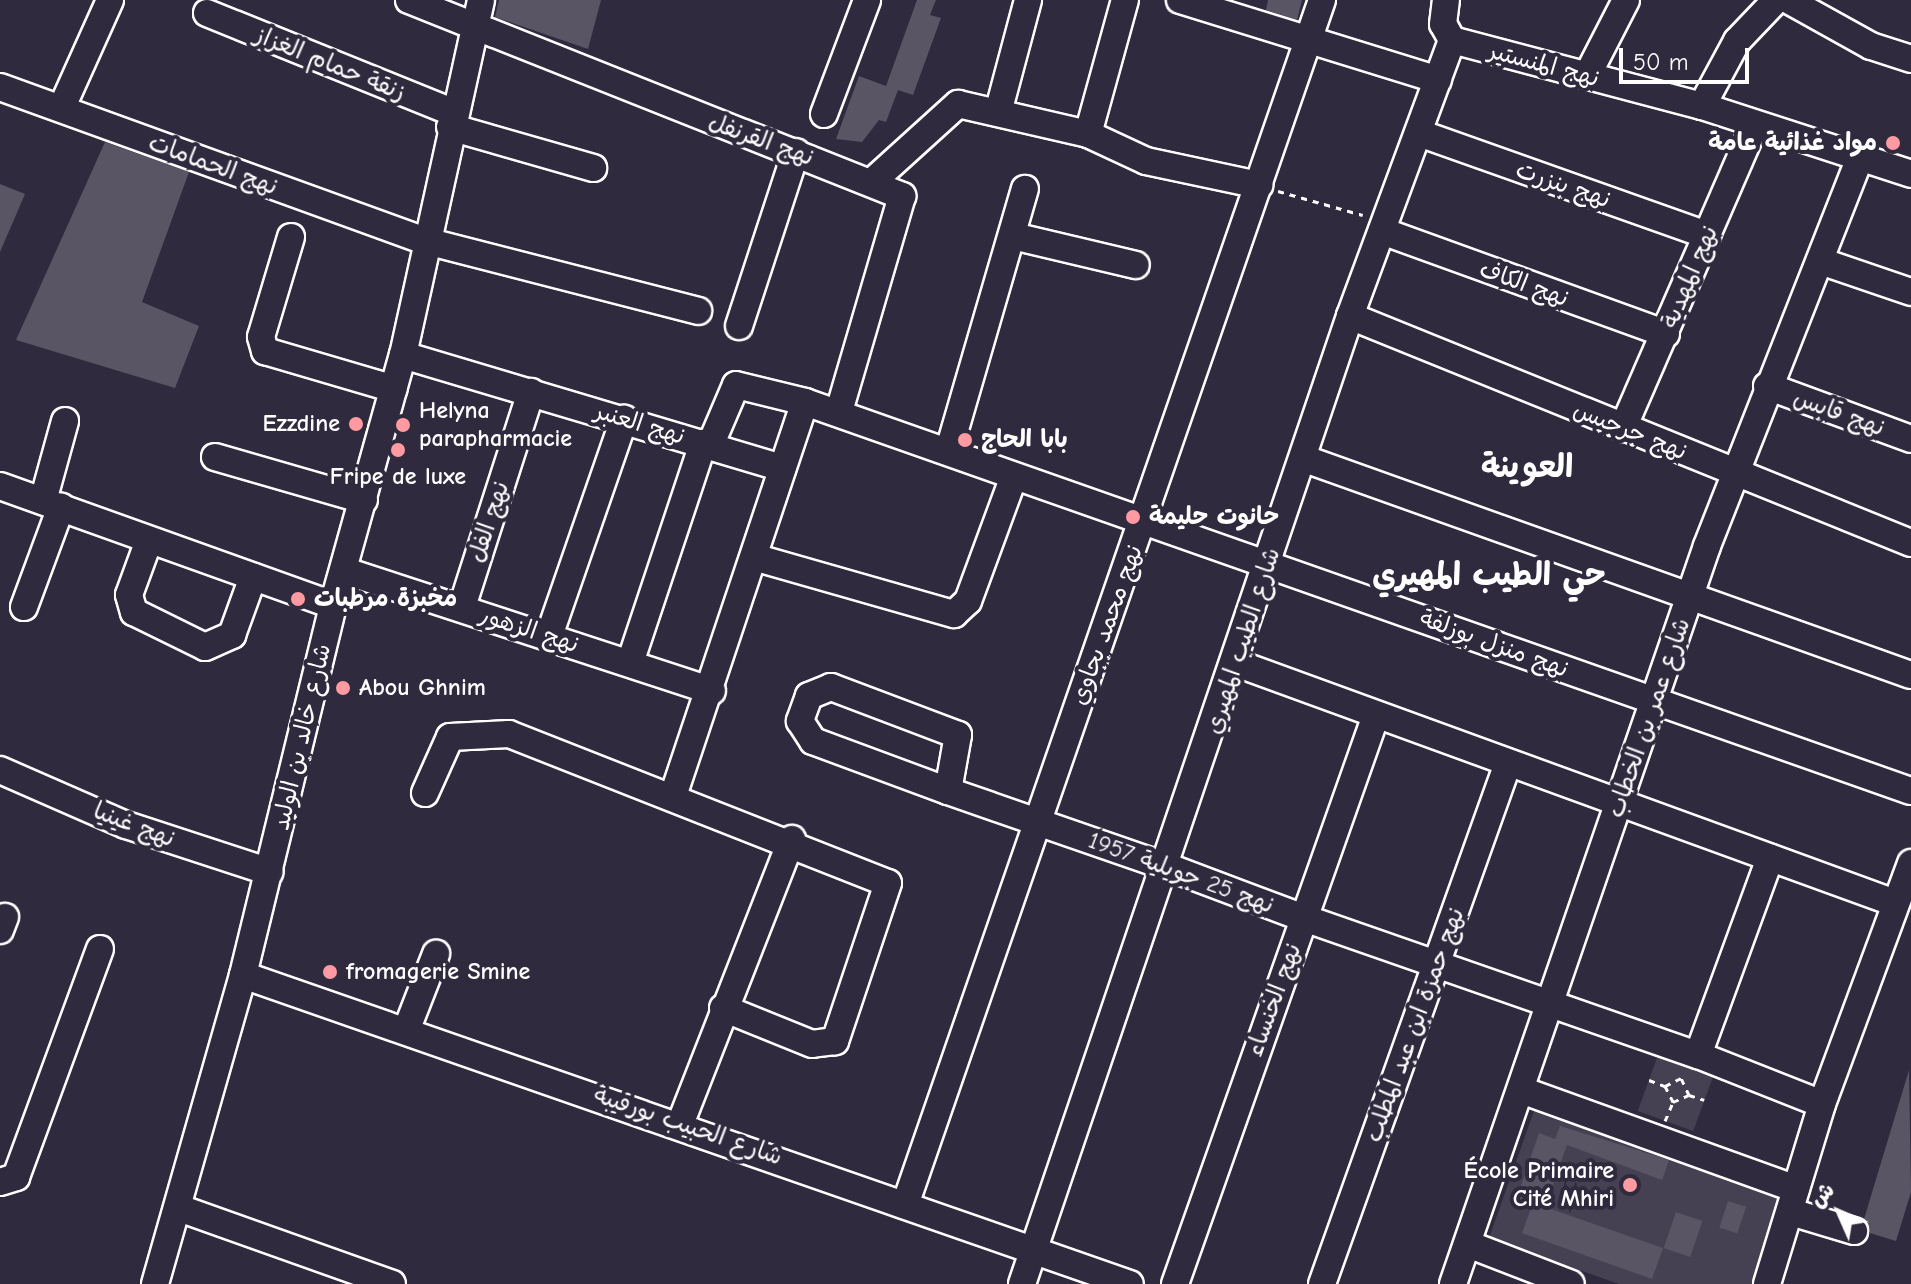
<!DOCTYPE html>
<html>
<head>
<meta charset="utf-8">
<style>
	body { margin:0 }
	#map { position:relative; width:1911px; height:1284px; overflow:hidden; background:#2f2a3d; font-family:"Comic Neue","Playpen Sans Arabic",sans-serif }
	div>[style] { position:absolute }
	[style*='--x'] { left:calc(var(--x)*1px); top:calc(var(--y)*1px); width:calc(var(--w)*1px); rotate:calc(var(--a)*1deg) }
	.green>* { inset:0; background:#464152; transform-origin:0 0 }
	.building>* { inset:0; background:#595564; transform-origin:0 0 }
	.path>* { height:3px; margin-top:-1.5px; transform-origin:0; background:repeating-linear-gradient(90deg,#fff 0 6px,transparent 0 12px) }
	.roads { filter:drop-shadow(2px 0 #fff) drop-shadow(-2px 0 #fff) drop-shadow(0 2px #fff) drop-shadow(0 -2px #fff) }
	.minor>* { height:26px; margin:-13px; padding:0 13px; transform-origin:13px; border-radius:13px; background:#2f2a3d }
	.dots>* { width:22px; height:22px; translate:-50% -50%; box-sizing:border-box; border:4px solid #2f2a3d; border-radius:50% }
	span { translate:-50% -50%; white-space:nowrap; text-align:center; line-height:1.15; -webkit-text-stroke:8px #2f2a3d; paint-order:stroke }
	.street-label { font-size:24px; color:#fff }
	.poi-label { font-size:24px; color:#fff; font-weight:700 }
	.right { translate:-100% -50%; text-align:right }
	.left { translate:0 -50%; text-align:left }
	.district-label { font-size:32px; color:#fff; font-weight:700 }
	.north { position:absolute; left:1799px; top:1172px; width:80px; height:80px; -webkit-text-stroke:6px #2f2a3d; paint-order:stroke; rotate:315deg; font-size:22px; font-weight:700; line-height:32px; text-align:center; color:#fff }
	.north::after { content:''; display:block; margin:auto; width:28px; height:36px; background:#fff; clip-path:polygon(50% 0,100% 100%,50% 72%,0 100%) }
	.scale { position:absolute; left:1619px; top:48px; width:130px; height:36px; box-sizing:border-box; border:4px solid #fff; border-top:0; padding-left:10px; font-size:24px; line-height:28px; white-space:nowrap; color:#fff; -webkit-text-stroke:6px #2f2a3d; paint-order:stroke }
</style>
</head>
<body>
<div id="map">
	<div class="green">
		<div style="left:1661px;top:1047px;width:59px;height:68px;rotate:20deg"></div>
		<div style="clip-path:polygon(1535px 1108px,1789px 1197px,1758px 1284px,1619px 1284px,1489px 1238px)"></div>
	</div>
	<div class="building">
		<div style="clip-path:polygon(499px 0,601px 0,588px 49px,495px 17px)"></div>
		<div style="clip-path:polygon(917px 0,936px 0,930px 15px,941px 18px,913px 95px,898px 90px,886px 122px,879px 120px,862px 142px,836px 139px,859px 76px,886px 86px)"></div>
		<div style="clip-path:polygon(1268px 0,1302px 0,1297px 20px,1266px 10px)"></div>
		<div style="clip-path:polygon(105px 142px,189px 172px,142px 302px,199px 326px,175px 388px,16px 340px)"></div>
		<div style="clip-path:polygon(0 184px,25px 194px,0 252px)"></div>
		<div style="clip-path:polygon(1909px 1070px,1911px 1192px,1896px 1241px,1870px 1233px,1864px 1219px)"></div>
		<div style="clip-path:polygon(1560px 1126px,1669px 1160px,1662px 1180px,1567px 1145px,1545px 1207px,1663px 1248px,1652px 1279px,1522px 1233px,1531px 1208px,1515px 1203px,1539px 1133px,1555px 1139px)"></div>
		<div style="left:1728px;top:1201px;width:19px;height:28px;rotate:18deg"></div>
		<div style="left:1676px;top:1212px;width:28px;height:38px;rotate:19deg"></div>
	</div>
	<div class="path">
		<div style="--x:1278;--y:191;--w:88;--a:15.8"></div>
		<div style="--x:1649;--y:1080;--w:17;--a:21"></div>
		<div style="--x:1665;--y:1086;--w:18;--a:63"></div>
		<div style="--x:1673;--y:1102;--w:17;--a:-24"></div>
		<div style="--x:1689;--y:1095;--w:19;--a:-115"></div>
		<div style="--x:1681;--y:1078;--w:18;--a:153"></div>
		<div style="--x:1689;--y:1095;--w:16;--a:18"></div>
		<div style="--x:1665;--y:1121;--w:21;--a:-67"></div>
	</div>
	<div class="roads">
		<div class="minor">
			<div style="--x:409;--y:0;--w:531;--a:21.68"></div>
			<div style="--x:902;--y:196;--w:225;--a:106.3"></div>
			<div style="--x:1180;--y:0;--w:270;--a:17.2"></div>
			<div style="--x:1788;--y:0;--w:95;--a:29"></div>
			<div style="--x:1871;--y:46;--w:42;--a:18"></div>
			<div style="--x:207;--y:13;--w:266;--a:22"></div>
			<div style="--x:1452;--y:40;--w:259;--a:14.8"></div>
			<div style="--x:1702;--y:106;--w:220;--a:18"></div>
			<div style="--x:1587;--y:76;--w:85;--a:-62.8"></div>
			<div style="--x:0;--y:87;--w:453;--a:19.9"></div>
			<div style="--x:426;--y:241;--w:281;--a:14.4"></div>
			<div style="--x:1702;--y:106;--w:74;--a:-61.7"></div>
			<div style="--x:1737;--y:41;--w:57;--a:-46.4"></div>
			<div style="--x:62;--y:107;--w:117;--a:-65.8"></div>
			<div style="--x:999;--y:109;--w:113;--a:-75.1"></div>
			<div style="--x:824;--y:114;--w:122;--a:-69.3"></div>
			<div style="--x:450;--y:127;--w:149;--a:16"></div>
			<div style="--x:1419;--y:133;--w:306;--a:19.5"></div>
			<div style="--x:1088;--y:134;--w:139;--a:-74.6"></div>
			<div style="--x:873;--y:181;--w:115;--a:-42.2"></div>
			<div style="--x:958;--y:104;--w:133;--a:13"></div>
			<div style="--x:1088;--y:134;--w:64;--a:25"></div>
			<div style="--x:1146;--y:161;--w:116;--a:12"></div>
			<div style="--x:1382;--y:231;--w:302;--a:19.9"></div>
			<div style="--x:1013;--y:236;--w:126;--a:13.3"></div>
			<div style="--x:291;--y:237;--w:104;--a:106.7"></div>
			<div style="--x:261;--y:337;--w:15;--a:74"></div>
			<div style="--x:265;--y:351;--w:134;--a:16.4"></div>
			<div style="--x:1820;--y:261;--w:96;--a:18.8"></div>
			<div style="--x:1350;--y:316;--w:605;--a:22.03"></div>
			<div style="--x:739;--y:326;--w:183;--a:-71.9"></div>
			<div style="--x:403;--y:355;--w:396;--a:16.6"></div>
			<div style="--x:1767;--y:386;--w:153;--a:20.2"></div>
			<div style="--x:1623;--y:428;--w:331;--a:-66.5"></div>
			<div style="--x:710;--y:446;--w:66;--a:-66.9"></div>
			<div style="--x:736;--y:385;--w:71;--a:13.8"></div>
			<div style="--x:805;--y:402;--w:1172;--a:19.38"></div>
			<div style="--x:949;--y:450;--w:272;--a:-73.8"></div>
			<div style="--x:215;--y:457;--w:155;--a:16.1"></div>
			<div style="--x:1305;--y:459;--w:643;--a:19.62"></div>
			<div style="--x:0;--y:486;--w:354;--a:19.7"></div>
			<div style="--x:43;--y:501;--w:83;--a:-74.6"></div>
			<div style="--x:148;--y:543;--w:55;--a:110.1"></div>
			<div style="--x:129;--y:595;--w:18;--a:74"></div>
			<div style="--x:134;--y:612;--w:79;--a:26.2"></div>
			<div style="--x:205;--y:647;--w:30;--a:-24"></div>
			<div style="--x:232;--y:635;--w:62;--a:-70.1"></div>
			<div style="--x:757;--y:558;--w:205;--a:15.9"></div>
			<div style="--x:954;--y:614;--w:19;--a:-43"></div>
			<div style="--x:968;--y:601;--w:133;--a:-69.8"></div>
			<div style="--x:345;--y:571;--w:386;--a:18.1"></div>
			<div style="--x:24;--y:607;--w:107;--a:-69.7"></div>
			<div style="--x:462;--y:607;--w:226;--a:-72.2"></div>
			<div style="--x:549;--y:636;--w:230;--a:-70.9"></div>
			<div style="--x:630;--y:663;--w:232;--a:-71.6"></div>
			<div style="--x:1236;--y:663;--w:701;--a:20.01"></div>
			<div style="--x:0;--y:770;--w:137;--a:23.6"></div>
			<div style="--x:126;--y:825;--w:151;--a:18.1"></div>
			<div style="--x:948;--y:791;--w:57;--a:-79.9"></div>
			<div style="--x:958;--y:735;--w:136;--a:-159.3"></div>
			<div style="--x:831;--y:687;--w:24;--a:158"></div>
			<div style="--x:809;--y:696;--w:27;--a:110"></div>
			<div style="--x:800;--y:721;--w:24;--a:57"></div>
			<div style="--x:813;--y:741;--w:144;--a:20.3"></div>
			<div style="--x:948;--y:791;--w:233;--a:19.1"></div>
			<div style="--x:1168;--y:867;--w:145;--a:20.6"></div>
			<div style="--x:1304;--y:918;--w:417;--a:19.2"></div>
			<div style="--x:1698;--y:1055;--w:133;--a:21.6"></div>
			<div style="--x:425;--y:793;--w:61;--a:-65.9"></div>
			<div style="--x:450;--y:737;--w:59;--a:-2.9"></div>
			<div style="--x:509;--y:734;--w:407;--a:21.5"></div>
			<div style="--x:888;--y:883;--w:167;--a:108.5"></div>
			<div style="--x:835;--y:1041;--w:23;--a:173"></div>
			<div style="--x:812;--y:1044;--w:96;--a:-158"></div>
			<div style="--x:674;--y:793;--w:412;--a:-71.5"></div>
			<div style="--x:0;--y:930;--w:14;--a:-69"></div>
			<div style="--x:243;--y:975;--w:939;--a:19.21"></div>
			<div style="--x:406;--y:1031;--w:83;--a:-68.7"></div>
			<div style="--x:1698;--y:1055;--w:210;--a:-69.9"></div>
			<div style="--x:1521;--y:1090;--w:292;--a:19.8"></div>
			<div style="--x:681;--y:1122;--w:304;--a:-68.6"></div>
			<div style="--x:0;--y:1182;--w:17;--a:-17"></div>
			<div style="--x:16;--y:1177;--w:243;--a:-69.8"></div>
			<div style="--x:905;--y:1205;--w:1275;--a:-70.91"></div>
			<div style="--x:179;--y:1208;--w:226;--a:19.6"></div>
			<div style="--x:1791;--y:1212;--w:66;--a:16.8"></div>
			<div style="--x:1468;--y:1244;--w:110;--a:21.2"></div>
			<div style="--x:155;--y:1284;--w:321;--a:-74.1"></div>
			<div style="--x:243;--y:975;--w:381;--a:-76.3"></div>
			<div style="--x:333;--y:605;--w:260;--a:-74.4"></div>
			<div style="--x:403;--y:355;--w:363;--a:-77.6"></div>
			<div style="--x:1022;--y:1284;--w:1022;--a:-71.28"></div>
			<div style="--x:1350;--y:316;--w:294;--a:-69.7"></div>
			<div style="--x:1452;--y:40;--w:18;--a:-119"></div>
			<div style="--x:1443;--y:24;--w:24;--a:-83"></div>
			<div style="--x:1175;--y:1284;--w:600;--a:-70.54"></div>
			<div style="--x:1322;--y:1284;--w:550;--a:-70.35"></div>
			<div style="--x:1453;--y:1284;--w:780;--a:-71.01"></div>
			<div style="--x:1707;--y:546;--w:417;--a:-68.5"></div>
			<div style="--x:1767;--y:1284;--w:188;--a:-73"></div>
			<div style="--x:1822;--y:1104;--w:257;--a:-69.7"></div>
		</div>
	</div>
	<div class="dots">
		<div style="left:1893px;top:143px;background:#ff9aa2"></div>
		<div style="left:356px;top:424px;background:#ff9aa2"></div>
		<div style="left:403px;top:425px;background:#ff9aa2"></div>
		<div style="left:965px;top:440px;background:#ff9aa2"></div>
		<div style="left:398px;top:450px;background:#ff9aa2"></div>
		<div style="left:1133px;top:517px;background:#ff9aa2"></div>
		<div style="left:298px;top:599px;background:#ff9aa2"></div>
		<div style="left:343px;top:688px;background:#ff9aa2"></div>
		<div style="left:330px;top:972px;background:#ff9aa2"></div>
		<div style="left:1630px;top:1185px;background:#ff9aa2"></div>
	</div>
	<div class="street-label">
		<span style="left:330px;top:64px;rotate:22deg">زنقة حمام الغزاز</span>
		<span style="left:1544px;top:65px;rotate:15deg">نهج المنستير</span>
		<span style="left:761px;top:140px;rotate:20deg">نهج القرنفل</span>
		<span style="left:213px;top:165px;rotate:20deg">نهج الحمامات</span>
		<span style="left:1563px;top:185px;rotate:19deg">نهج بنزرت</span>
		<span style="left:1690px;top:277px;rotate:-67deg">نهج المهدية</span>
		<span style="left:1524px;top:284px;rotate:20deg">نهج الكاف</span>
		<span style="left:1839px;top:413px;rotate:20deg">نهج قابس</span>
		<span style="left:640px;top:424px;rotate:17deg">نهج العنبر</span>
		<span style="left:1630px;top:431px;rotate:22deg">نهج جرجيس</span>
		<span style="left:489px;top:522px;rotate:-72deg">نهج الفل</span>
		<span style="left:1107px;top:625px;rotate:-70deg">نهج محمد بجاوي</span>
		<span style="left:529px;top:630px;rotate:18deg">نهج الزهور</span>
		<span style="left:1243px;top:641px;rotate:-72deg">شارع الطيب المهيري</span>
		<span style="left:1494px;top:644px;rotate:20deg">نهج منزل بوزلفة</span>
		<span style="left:1649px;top:718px;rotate:-71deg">شارع عمر بن الخطاب</span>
		<span style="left:302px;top:737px;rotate:-77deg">شارع خالد بن الوليد</span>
		<span style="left:134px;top:825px;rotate:21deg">نهج غينيا</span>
		<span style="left:1181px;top:873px;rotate:20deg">نهج 25 جويلية 1957</span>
		<span style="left:1274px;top:1000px;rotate:-70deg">نهج الخنساء</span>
		<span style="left:1415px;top:1025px;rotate:-70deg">نهج حمزة ابن عبد المطلب</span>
		<span style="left:688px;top:1126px;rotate:19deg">شارع الحبيب بورقيبة</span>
	</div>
	<div class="poi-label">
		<span class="right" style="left:1877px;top:143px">مواد غذائية عامة</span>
		<span class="left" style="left:419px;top:425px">Helyna<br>parapharmacie</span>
		<span class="right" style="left:340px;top:424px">Ezzdine</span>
		<span class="left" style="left:981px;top:440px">بابا الحاج</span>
		<span style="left:398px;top:477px">Fripe de luxe</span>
		<span class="left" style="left:1149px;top:517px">حانوت حليمة</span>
		<span class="left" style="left:314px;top:599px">مخبزة مرطبات</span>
		<span class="left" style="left:359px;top:688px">Abou Ghnim</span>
		<span class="left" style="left:346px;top:972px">fromagerie Smine</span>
		<span class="right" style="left:1614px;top:1185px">École Primaire<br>Cité Mhiri</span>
	</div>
	<div class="district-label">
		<span style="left:1527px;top:467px">العوينة</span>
		<span style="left:1489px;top:575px">حي الطيب المهيري</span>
	</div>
	<div class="north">ش</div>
	<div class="scale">50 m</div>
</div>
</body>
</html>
